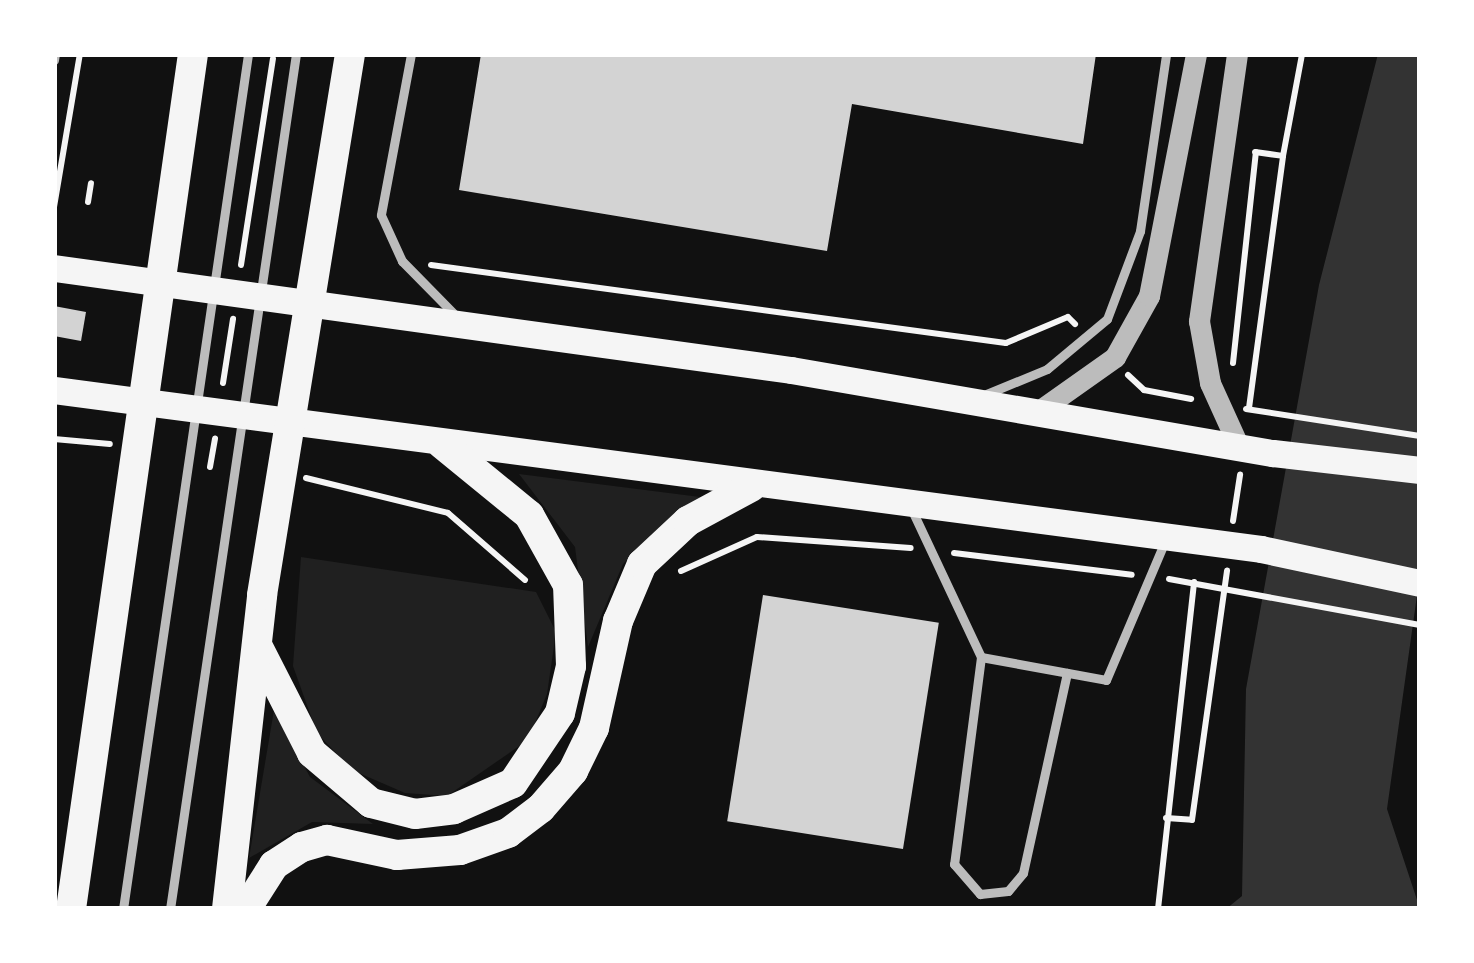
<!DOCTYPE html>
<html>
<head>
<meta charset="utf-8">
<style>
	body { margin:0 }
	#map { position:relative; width:1474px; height:963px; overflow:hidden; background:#111; font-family:Mulish,sans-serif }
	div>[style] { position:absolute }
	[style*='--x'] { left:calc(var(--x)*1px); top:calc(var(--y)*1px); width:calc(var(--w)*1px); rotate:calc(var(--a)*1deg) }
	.green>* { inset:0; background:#202020 }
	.water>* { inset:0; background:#333 }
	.building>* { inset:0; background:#d3d3d3; transform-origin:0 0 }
	.path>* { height:6px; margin:-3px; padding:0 3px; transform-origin:3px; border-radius:3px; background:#f5f5f5 }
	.service>* { height:9px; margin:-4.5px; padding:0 4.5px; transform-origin:4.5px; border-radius:4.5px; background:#bcbcbc }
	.tertiary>* { height:21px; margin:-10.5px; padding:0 10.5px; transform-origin:10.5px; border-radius:10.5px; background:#bcbcbc }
	.primary>* { height:27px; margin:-13.5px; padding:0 13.5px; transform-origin:13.5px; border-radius:13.5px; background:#f5f5f5 }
	.trunk>* { height:30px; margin:-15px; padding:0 15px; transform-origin:15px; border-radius:15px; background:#f5f5f5 }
	span { translate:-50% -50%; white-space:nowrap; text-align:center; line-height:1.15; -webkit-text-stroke:9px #fff; paint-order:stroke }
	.frame { position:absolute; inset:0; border:57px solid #fff; pointer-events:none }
</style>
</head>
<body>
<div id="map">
	<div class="green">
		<div style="clip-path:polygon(519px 474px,708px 498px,679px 511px,623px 564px,588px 647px,575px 547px)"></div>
		<div style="clip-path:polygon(301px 557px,536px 592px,556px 632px,547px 694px,528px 740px,447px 796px,405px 793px,352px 770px,317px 733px,293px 666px)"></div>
		<div style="clip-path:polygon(274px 710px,310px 777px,373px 824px,312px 822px,249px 858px)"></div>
	</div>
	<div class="water">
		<div style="clip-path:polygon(1378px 54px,1420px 54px,1420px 574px,1387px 809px,1420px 909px,1226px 909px,1242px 896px,1246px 689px,1319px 285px)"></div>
	</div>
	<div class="building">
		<div style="clip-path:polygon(481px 54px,1096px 54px,1083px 144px,852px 104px,827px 251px,459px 190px)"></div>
		<div style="clip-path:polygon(54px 306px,86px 312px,81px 341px,54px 336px)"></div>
		<div style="left:763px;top:595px;width:178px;height:229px;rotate:9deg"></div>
	</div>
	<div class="path">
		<div style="--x:1255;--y:152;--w:28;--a:8"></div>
		<div style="--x:1283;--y:156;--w:104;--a:-79.4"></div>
		<div style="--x:88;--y:202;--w:19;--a:-81"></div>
		<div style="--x:54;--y:207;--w:155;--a:-80.4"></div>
		<div style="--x:241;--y:265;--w:209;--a:-81.2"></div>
		<div style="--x:431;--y:265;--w:580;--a:7.73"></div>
		<div style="--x:1006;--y:343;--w:67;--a:-22.8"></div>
		<div style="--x:1068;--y:317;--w:10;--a:45"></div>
		<div style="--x:1233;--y:363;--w:212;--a:-83.8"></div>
		<div style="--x:1128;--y:375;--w:22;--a:43"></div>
		<div style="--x:1144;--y:390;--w:48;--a:10.8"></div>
		<div style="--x:223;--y:383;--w:65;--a:-81.1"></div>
		<div style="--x:1249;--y:408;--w:254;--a:-82.3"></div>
		<div style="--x:1246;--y:409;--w:176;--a:8.8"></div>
		<div style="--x:54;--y:439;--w:56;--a:5.1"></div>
		<div style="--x:210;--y:467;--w:29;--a:-80"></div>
		<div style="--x:306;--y:478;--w:146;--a:13.8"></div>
		<div style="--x:448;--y:513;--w:102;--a:41"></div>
		<div style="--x:1233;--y:521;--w:47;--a:-81.3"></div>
		<div style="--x:954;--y:553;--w:179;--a:7"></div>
		<div style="--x:681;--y:571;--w:83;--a:-24.1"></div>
		<div style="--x:757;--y:537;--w:154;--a:4.1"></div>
		<div style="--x:1169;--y:579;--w:255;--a:10.4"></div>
		<div style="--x:1166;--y:818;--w:26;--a:4"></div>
		<div style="--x:1192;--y:820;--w:252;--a:-82"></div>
		<div style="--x:1158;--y:909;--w:329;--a:-83.7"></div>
	</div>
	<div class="service">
		<div style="--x:411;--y:54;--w:164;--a:100.6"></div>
		<div style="--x:381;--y:215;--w:51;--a:65.5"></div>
		<div style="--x:402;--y:261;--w:77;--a:45.5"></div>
		<div style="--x:54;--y:60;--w:6;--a:-81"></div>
		<div style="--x:984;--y:395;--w:68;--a:-22.4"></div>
		<div style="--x:1047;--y:369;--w:78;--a:-39.8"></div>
		<div style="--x:1107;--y:319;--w:94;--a:-69.4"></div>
		<div style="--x:1140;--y:231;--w:179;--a:-81.6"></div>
		<div style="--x:910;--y:506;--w:167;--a:64.8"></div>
		<div style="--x:981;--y:657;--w:127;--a:10.4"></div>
		<div style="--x:1106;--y:680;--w:151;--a:-67"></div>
		<div style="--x:981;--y:657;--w:209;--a:97.4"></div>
		<div style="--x:954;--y:864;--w:40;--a:49"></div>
		<div style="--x:980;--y:894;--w:28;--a:-6"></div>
		<div style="--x:1008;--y:891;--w:23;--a:-50"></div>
		<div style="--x:1023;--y:873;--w:205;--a:-77.6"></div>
		<div style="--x:123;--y:909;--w:864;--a:-81.68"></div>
		<div style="--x:170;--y:909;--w:864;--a:-81.62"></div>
	</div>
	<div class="tertiary">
		<div style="--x:1237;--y:54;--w:270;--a:98.1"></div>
		<div style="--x:1199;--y:321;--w:63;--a:79.9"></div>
		<div style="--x:1210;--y:383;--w:70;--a:65.6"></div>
		<div style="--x:1036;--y:413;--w:97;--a:-35.3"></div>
		<div style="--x:1115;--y:357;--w:70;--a:-60.9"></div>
		<div style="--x:1149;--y:296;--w:247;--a:-79"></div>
	</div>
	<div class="primary">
		<div style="--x:54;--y:268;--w:744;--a:7.88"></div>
		<div style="--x:791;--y:370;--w:489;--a:9.8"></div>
		<div style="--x:1273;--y:453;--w:148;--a:6.6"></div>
		<div style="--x:54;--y:390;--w:1217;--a:7.5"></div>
		<div style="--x:1261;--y:549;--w:163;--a:12.1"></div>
	</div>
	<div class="trunk">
		<div style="--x:257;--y:645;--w:121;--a:63"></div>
		<div style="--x:312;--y:753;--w:77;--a:40.3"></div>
		<div style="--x:371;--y:803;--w:45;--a:14"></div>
		<div style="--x:415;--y:814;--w:39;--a:-7"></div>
		<div style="--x:454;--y:809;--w:64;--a:-23.8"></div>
		<div style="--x:513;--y:783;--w:84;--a:-56.1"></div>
		<div style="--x:560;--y:713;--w:48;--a:-76.8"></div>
		<div style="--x:571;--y:666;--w:81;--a:-92.1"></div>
		<div style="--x:568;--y:585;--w:80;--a:-119.1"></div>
		<div style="--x:529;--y:515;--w:112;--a:-140.8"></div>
		<div style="--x:71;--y:909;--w:864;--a:-81.88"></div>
		<div style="--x:227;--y:909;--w:316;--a:-83.6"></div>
		<div style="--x:262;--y:595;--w:548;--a:-80.76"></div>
		<div style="--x:246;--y:909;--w:52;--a:-57.5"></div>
		<div style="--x:274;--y:865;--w:33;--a:-33"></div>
		<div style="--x:302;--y:847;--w:26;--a:-16"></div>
		<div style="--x:327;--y:840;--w:72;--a:12.1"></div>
		<div style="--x:397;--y:855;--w:63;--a:-4.5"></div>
		<div style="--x:460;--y:850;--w:51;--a:-19.5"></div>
		<div style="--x:508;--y:833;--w:41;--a:-37.1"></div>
		<div style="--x:541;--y:808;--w:49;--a:-49.1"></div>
		<div style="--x:573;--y:771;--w:48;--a:-64"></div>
		<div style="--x:594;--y:728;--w:110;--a:-77.4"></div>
		<div style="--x:618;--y:621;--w:62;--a:-67.2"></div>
		<div style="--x:642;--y:564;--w:63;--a:-43.1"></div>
		<div style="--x:688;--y:521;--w:72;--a:-28.4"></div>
	</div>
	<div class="frame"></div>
</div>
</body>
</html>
